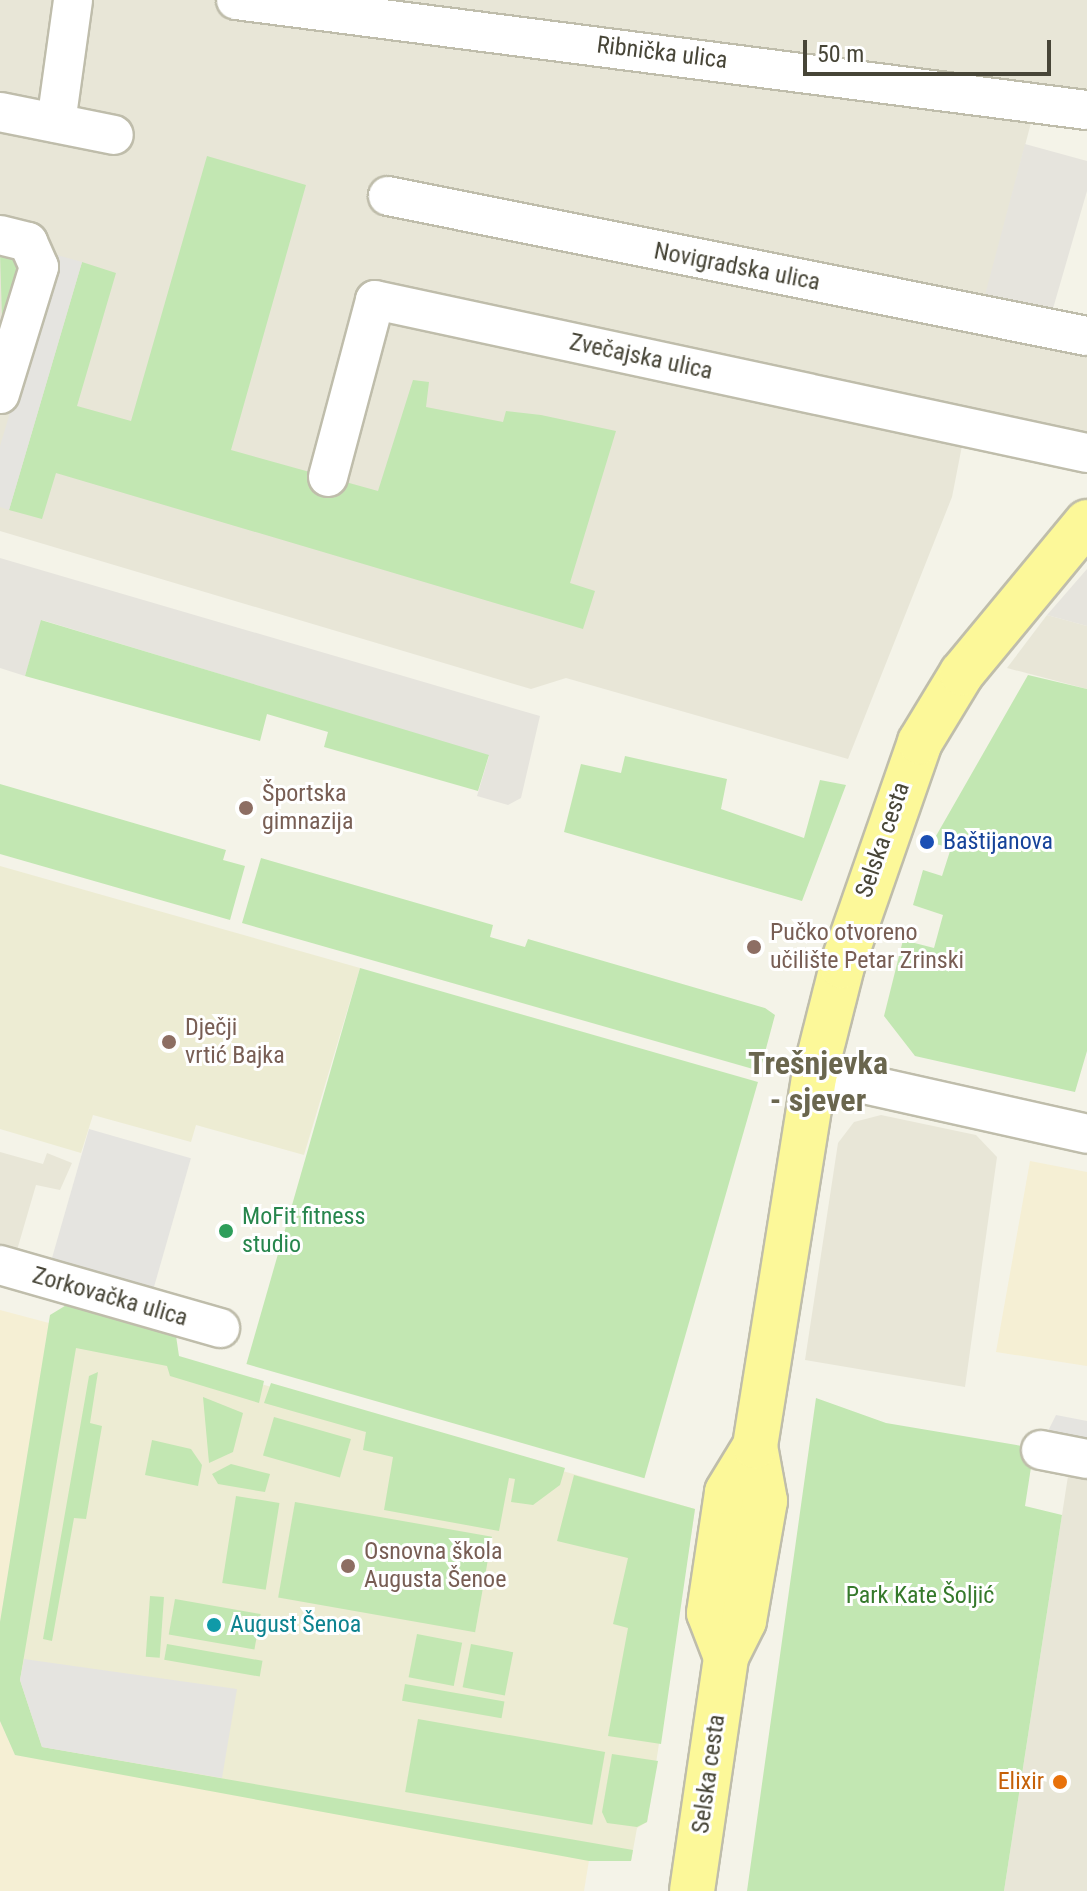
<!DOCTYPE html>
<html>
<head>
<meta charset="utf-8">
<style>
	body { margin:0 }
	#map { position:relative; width:1087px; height:1891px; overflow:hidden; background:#f4f3e8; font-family:"Roboto Condensed",sans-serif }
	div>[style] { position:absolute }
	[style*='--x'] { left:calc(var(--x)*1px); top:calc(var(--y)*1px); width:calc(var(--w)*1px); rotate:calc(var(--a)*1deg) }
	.residential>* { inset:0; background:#e8e6d7 }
	.commercial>* { inset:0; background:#f5efd4 }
	.industrial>* { inset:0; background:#e6e4dd }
	.education>* { inset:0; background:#edecd3 }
	.green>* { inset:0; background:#c2e7b2; transform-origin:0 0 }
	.parking>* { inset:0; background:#e5e4e0; transform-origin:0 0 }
	.roads { filter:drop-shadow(2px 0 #bfbdab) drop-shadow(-2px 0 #bfbdab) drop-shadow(0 2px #bfbdab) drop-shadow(0 -2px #bfbdab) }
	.minor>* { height:38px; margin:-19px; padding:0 19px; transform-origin:19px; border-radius:19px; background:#fff }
	.major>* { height:44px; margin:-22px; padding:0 22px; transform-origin:22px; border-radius:22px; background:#fcf899 }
	.dots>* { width:22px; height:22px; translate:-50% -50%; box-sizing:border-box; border:4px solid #fff; border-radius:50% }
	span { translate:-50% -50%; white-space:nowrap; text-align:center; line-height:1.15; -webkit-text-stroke:6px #fff; paint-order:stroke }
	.street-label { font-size:24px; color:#474537 }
	.education-label { font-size:24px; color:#785e54 }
	.left { translate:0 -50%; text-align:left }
	.transit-label { font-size:24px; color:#164399 }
	.leisure-label { font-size:24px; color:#27864d }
	.park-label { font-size:24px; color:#35792b }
	.culture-label { font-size:24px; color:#0d838f }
	.food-label { font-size:24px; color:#c56008 }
	.right { translate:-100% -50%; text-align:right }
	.district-label { font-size:32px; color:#6a664e; font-weight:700 }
	.scale { position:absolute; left:803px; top:40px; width:248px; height:36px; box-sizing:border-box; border:4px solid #474537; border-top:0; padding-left:10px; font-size:24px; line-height:28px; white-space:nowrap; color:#474537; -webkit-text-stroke:6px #fff; paint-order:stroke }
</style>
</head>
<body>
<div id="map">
	<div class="residential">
		<div style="clip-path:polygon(0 0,1087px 0,1087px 101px,1038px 96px,977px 329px,1087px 351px,1087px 438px,969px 410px,952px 497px,848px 759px,566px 678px,531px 689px,0 531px)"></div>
		<div style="clip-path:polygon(1047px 615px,1087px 626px,1087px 689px,1007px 668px)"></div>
		<div style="clip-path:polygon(881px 1115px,976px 1135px,997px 1157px,965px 1387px,805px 1360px,838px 1143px,854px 1122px)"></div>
		<div style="clip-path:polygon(0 1152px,43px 1164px,47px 1153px,72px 1163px,60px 1190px,36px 1185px,15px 1257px,0 1253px)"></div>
		<div style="clip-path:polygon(1068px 1476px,1087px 1477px,1087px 1891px,1004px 1891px)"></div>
	</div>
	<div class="commercial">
		<div style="clip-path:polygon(1030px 1161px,1087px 1172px,1087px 1366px,996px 1352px)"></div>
		<div style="clip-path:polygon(0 1310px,49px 1323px,0 1622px)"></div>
		<div style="clip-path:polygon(0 1721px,15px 1755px,590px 1854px,584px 1891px,0 1891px)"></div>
	</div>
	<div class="industrial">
		<div style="clip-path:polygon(1025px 144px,1087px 161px,1087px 191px,1052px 312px,985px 295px)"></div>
		<div style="clip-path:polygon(0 558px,540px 716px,521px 798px,508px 805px,477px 796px,489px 756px,42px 620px,25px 676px,0 668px)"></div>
		<div style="clip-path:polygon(1087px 569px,1087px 626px,1047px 615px)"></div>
	</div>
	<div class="education">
		<div style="clip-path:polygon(0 866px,360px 968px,304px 1155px,196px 1125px,191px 1142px,93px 1115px,81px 1153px,0 1129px)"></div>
		<div style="clip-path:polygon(49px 1323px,695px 1509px,647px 1822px,637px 1828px,631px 1861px,15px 1755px,0 1721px,0 1622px)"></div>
	</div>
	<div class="green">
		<div style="clip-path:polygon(207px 156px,306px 185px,231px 450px,378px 491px,413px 380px,429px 382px,426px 407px,503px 422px,506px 411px,541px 415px,616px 431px,570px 583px,595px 591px,583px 629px,56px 473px,42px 519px,9px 510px,82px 262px,116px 273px,77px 406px,131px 421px)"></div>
		<div style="clip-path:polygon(0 252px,13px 256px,17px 269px,2px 318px)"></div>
		<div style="clip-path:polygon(41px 620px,489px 755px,478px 791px,324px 747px,328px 732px,267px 714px,260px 741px,25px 676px)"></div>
		<div style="clip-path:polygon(1028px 675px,1087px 689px,1087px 1051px,1075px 1092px,915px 1056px,884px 1016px,903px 940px,934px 948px,943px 915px,913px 905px,923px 870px,942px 876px,951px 848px,932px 843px)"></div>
		<div style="clip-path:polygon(625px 756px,727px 779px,721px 809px,804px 838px,820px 780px,846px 785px,802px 901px,564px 832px,581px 764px,621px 773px)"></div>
		<div style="clip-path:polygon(0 784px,226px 850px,223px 860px,245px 866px,230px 920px,0 854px)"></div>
		<div style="clip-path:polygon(261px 858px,493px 925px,490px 937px,525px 947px,528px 939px,765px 1008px,775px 1015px,760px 1071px,242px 923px)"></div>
		<div style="left:360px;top:968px;width:414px;height:412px;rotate:16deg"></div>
		<div style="clip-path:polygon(73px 1301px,175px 1329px,179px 1356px,264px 1381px,259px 1403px,170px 1376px,167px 1366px,76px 1348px,20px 1680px,42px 1747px,633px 1850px,631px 1861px,589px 1861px,15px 1755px,0 1721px,0 1622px,50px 1315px)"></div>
		<div style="clip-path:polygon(98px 1372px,90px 1423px,102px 1426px,86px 1519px,74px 1518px,52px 1641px,43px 1639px,89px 1376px)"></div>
		<div style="clip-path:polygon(271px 1383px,565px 1468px,560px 1485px,533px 1505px,511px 1502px,515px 1479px,509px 1478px,499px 1531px,384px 1510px,393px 1457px,363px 1450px,366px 1432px,264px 1403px)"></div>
		<div style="clip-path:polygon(203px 1397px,243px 1413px,233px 1452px,209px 1463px)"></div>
		<div style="clip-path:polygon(816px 1398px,886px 1423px,1034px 1448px,1025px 1506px,1062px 1515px,1004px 1891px,747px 1891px)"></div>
		<div style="left:274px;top:1417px;width:80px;height:40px;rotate:16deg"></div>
		<div style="clip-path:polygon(152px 1440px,191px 1449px,202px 1465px,198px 1486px,145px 1475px)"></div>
		<div style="clip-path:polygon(231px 1464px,270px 1474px,265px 1492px,218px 1484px,212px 1474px)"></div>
		<div style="clip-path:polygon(574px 1475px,695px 1509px,661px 1744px,608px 1736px,628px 1628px,613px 1624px,628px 1558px,557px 1541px)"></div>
		<div style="left:236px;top:1496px;width:44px;height:88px;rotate:9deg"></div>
		<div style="left:295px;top:1502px;width:200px;height:97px;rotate:10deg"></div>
		<div style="left:150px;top:1596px;width:14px;height:61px;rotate:4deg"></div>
		<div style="left:175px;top:1599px;width:87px;height:36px;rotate:10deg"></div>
		<div style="left:417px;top:1634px;width:46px;height:44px;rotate:11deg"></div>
		<div style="left:167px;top:1644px;width:97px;height:16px;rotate:10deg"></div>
		<div style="left:471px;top:1644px;width:43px;height:44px;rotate:11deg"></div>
		<div style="left:405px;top:1684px;width:101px;height:17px;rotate:10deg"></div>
		<div style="left:418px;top:1719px;width:190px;height:74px;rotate:10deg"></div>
		<div style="clip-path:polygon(612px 1754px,658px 1761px,647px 1822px,637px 1827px,607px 1823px,602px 1812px)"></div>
	</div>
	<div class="parking">
		<div style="clip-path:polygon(57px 255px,82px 262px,9px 510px,0 507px,0 446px)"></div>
		<div style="left:89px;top:1129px;width:106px;height:147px;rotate:16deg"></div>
		<div style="clip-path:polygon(1056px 1415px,1087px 1421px,1087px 1446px,1044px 1439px)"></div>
		<div style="clip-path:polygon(24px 1659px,237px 1689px,222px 1778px,42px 1747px,20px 1680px)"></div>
	</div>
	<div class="roads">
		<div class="minor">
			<div style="--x:236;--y:0;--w:858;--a:7.37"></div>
			<div style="--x:0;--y:112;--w:116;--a:11.4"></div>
			<div style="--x:56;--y:123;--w:124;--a:-82.1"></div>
			<div style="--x:388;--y:196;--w:713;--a:11.33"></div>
			<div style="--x:0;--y:235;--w:29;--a:14"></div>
			<div style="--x:28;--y:242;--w:27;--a:66"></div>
			<div style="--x:39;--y:267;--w:133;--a:107.1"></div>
			<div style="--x:328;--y:477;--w:183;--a:-75.1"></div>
			<div style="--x:375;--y:300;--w:728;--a:12.13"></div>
			<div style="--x:815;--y:1073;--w:279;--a:12.6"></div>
			<div style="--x:0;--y:1265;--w:229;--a:16"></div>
			<div style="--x:1041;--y:1450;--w:47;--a:11.1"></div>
		</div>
		<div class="major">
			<div style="--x:726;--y:1657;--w:47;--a:-111.1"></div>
			<div style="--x:709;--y:1613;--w:122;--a:-81.5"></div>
			<div style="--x:727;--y:1492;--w:54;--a:-58.7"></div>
			<div style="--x:692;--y:1891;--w:236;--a:-81.7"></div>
			<div style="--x:726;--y:1657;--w:40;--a:-63.4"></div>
			<div style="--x:744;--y:1621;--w:122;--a:-80.1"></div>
			<div style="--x:765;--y:1501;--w:56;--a:-100.3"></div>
			<div style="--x:755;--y:1446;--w:378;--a:-80.9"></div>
			<div style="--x:815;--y:1073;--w:110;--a:-75.8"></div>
			<div style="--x:842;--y:966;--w:237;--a:-70.8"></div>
			<div style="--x:920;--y:742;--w:81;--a:-58.7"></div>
			<div style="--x:962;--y:673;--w:196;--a:-50.4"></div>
		</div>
	</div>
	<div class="dots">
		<div style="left:246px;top:808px;background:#8d6e63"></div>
		<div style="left:927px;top:842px;background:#1a4fb4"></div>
		<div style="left:754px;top:947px;background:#8d6e63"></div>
		<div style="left:169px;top:1042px;background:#8d6e63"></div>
		<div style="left:226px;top:1231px;background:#2e9e5b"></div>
		<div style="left:348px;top:1566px;background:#8d6e63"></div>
		<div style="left:214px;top:1625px;background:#0f9aa8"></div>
		<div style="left:1060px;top:1782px;background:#e8710a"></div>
	</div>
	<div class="street-label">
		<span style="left:662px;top:53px;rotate:7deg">Ribnička ulica</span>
		<span style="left:737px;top:267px;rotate:11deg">Novigradska ulica</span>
		<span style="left:641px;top:357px;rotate:12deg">Zvečajska ulica</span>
		<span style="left:883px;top:840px;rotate:-71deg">Selska cesta</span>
		<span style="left:110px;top:1297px;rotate:16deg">Zorkovačka ulica</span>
		<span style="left:709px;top:1774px;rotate:-82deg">Selska cesta</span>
	</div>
	<div class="education-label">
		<span class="left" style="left:262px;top:808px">Športska<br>gimnazija</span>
		<span class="left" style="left:770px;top:947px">Pučko otvoreno<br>učilište Petar Zrinski</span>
		<span class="left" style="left:185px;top:1042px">Dječji<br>vrtić Bajka</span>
		<span class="left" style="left:364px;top:1566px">Osnovna škola<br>Augusta Šenoe</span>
	</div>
	<div class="transit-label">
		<span class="left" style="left:943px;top:842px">Baštijanova</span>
	</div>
	<div class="leisure-label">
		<span class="left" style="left:242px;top:1231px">MoFit fitness<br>studio</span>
	</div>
	<div class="park-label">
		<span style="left:920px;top:1596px">Park Kate Šoljić</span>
	</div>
	<div class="culture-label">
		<span class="left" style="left:230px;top:1625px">August Šenoa</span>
	</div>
	<div class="food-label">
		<span class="right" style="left:1044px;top:1782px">Elixir</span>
	</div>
	<div class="district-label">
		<span style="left:818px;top:1082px">Trešnjevka<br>- sjever</span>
	</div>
	<div class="scale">50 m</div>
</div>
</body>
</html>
